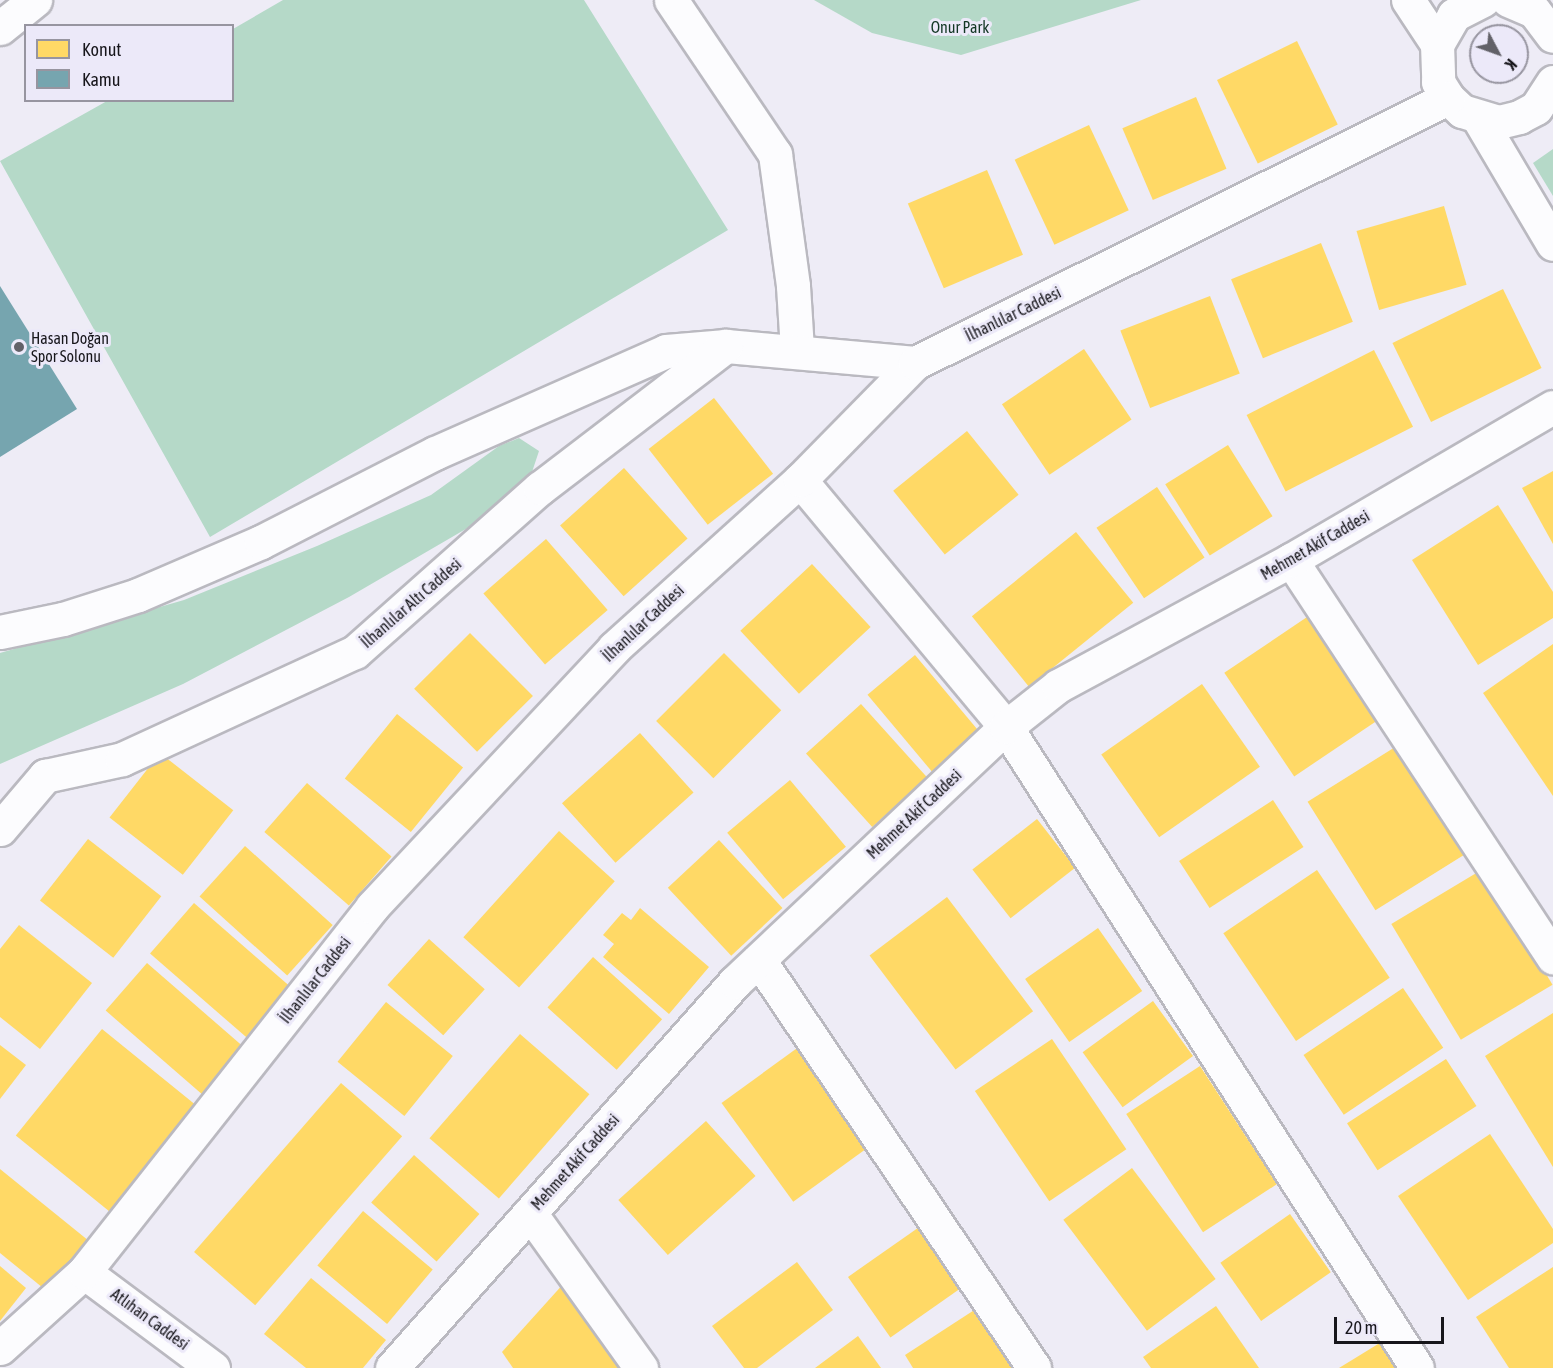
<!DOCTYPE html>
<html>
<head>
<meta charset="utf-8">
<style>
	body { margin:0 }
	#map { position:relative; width:1553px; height:1368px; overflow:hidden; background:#eeecf6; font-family:"Asap Condensed",sans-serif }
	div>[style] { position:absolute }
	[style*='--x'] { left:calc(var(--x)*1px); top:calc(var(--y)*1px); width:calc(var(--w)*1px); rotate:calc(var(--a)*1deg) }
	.green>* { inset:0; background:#b5d9c8 }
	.homes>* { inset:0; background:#ffd966; transform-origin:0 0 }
	.public>* { inset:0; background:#76a5af }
	.roads { filter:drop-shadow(2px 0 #bab9c0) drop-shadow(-2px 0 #bab9c0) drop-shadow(0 2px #bab9c0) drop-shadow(0 -2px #bab9c0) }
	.minor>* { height:33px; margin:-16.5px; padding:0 16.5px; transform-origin:16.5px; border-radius:16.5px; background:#fcfcfe }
	.major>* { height:33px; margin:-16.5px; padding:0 16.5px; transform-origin:16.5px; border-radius:16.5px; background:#fcfcfe }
	.dots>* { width:16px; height:16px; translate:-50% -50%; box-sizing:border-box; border:3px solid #ece9f9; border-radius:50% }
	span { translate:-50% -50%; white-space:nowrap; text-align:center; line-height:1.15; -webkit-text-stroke:6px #ece9f9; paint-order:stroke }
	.park-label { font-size:16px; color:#133725 }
	.street-label { font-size:16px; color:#17161b }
	.poi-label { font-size:16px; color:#17161b }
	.left { translate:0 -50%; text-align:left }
	.legend { position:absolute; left:24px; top:24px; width:210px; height:78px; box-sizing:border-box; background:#ece9f9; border:2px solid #9795a0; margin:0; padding:8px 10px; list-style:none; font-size:18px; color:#17161b }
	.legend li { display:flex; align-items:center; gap:12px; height:30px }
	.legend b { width:30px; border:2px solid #9795a0 }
	.north { position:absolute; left:1469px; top:24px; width:60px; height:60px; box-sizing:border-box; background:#ece9f9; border:2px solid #9795a0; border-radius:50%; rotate:131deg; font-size:16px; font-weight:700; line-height:24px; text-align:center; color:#17161b }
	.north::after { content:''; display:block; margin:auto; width:21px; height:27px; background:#626168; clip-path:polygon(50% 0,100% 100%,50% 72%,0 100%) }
	.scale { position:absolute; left:1334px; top:1317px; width:110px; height:27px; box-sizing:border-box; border:3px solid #17161b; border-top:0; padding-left:8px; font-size:18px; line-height:21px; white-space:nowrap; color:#17161b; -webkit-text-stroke:4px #ece9f9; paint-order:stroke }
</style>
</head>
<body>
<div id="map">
	<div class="green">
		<div style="clip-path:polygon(283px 0,584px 0,728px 230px,210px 537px,0 161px,107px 101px,232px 100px,233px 29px)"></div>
		<div style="clip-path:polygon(814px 0,1141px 0,961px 55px,872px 33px)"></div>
		<div style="clip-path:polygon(1553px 149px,1553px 196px,1533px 163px)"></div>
		<div style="clip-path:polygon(519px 438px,539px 451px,532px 472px,483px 519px,349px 597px,183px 684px,0 764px,0 653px,184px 600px,317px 546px,431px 495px,499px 446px)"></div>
	</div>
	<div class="homes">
		<div style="left:1297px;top:41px;width:93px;height:89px;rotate:64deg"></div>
		<div style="left:1196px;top:97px;width:78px;height:80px;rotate:67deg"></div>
		<div style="left:1089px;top:125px;width:94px;height:82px;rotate:65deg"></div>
		<div style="left:987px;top:170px;width:92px;height:86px;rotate:67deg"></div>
		<div style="left:1444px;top:206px;width:82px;height:91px;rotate:74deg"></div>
		<div style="left:1321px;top:243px;width:85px;height:97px;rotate:68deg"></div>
		<div style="left:1503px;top:289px;width:88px;height:123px;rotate:64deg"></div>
		<div style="left:1210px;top:296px;width:83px;height:96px;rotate:69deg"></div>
		<div style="left:1084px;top:349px;width:85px;height:99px;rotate:56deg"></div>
		<div style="left:1374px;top:350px;width:86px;height:143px;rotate:63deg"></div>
		<div style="left:714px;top:398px;width:96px;height:83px;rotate:52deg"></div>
		<div style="left:967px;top:431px;width:82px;height:95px;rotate:51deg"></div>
		<div style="left:1228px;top:445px;width:84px;height:74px;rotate:58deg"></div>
		<div style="left:624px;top:468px;width:95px;height:86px;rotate:48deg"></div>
		<div style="clip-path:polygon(1553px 471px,1553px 544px,1522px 488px)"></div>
		<div style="left:1157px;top:487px;width:85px;height:73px;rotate:56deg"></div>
		<div style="clip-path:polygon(1498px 505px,1553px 592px,1553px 618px,1478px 665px,1412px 560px)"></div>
		<div style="left:1076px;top:532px;width:91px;height:134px;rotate:51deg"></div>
		<div style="left:546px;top:539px;width:94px;height:83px;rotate:49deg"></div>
		<div style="left:812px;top:564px;width:86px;height:98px;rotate:47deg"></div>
		<div style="left:1313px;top:613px;width:125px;height:107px;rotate:56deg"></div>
		<div style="left:470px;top:633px;width:89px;height:79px;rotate:45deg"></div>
		<div style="clip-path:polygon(1553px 644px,1553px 796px,1483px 693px)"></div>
		<div style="left:724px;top:653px;width:81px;height:96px;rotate:45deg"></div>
		<div style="left:915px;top:655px;width:103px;height:62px;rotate:50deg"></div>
		<div style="left:1202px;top:684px;width:101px;height:123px;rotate:55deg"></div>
		<div style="left:861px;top:704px;width:99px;height:74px;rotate:48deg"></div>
		<div style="left:397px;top:714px;width:85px;height:83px;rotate:39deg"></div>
		<div style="left:640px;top:733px;width:80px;height:105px;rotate:48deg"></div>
		<div style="left:1400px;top:744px;width:128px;height:109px;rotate:58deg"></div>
		<div style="left:160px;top:753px;width:93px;height:82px;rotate:38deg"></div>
		<div style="left:790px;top:780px;width:87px;height:82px;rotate:50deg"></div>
		<div style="left:307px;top:783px;width:112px;height:65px;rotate:41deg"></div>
		<div style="left:1273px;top:800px;width:56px;height:112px;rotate:57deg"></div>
		<div style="left:1037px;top:819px;width:62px;height:82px;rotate:52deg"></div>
		<div style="left:559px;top:831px;width:75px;height:143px;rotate:42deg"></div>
		<div style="left:88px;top:839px;width:93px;height:78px;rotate:38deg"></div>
		<div style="left:719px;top:840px;width:93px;height:70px;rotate:47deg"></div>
		<div style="left:245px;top:846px;width:118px;height:68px;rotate:42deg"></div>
		<div style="left:1483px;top:869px;width:135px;height:107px;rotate:59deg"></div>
		<div style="left:1317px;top:870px;width:130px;height:113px;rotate:56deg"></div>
		<div style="left:947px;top:897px;width:143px;height:97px;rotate:53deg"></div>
		<div style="left:194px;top:903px;width:130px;height:67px;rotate:41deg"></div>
		<div style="clip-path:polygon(640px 908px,709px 967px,669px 1014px,603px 957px,614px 944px,603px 935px,622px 913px,631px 920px)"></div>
		<div style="clip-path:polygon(19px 925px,92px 983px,40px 1049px,0 1017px,0 949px)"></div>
		<div style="left:1098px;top:928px;width:77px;height:89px;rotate:55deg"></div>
		<div style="left:429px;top:939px;width:75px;height:62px;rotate:42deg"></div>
		<div style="left:593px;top:957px;width:93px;height:68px;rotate:42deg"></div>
		<div style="left:147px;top:963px;width:130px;height:63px;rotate:41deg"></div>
		<div style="left:1403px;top:988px;width:72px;height:120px;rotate:56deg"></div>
		<div style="left:1153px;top:1001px;width:68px;height:87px;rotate:54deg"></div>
		<div style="left:386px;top:1002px;width:86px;height:77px;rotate:39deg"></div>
		<div style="clip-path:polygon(1553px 1013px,1553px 1167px,1485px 1056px)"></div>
		<div style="left:102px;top:1029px;width:123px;height:137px;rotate:39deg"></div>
		<div style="left:520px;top:1034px;width:92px;height:138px;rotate:41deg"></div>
		<div style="left:1052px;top:1039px;width:133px;height:93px;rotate:56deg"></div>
		<div style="clip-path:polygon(0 1045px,26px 1065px,0 1099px)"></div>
		<div style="left:800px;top:1046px;width:122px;height:97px;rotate:54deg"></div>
		<div style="left:1446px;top:1059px;width:56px;height:118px;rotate:57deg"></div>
		<div style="left:1200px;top:1066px;width:141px;height:88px;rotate:57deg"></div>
		<div style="left:341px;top:1083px;width:81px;height:224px;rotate:41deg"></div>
		<div style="left:706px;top:1121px;width:74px;height:118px;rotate:48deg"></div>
		<div style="clip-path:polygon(1490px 1134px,1553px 1229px,1553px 1243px,1468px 1300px,1398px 1196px)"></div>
		<div style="left:414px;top:1155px;width:88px;height:64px;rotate:42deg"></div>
		<div style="left:1132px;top:1168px;width:139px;height:86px;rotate:53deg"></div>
		<div style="clip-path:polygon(0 1169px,89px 1241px,48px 1292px,0 1253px)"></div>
		<div style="left:363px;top:1211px;width:91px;height:71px;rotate:40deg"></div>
		<div style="left:1290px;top:1214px;width:71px;height:85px;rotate:55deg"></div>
		<div style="left:925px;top:1223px;width:74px;height:94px;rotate:55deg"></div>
		<div style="clip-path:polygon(797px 1262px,833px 1310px,757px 1368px,744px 1368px,712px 1326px)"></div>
		<div style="clip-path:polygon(0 1266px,26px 1288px,0 1321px)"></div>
		<div style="clip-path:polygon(1553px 1267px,1553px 1368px,1509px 1368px,1476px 1317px)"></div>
		<div style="clip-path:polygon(311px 1278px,386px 1340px,363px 1368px,306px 1368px,264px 1334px)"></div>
		<div style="clip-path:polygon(565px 1282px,624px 1368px,513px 1368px,502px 1352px)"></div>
		<div style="clip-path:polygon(982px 1305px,1022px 1368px,913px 1368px,905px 1355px)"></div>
		<div style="clip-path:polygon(1216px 1306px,1259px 1368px,1151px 1368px,1143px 1357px)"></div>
		<div style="clip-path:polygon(858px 1336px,881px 1368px,815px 1368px)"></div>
		<div style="clip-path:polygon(1383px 1341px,1399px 1368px,1339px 1368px)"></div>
	</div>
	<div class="public">
		<div style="clip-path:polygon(0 286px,77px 409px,0 457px)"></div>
	</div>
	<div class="roads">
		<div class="minor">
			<div style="--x:671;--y:0;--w:186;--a:56"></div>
			<div style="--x:775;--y:154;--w:133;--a:82.2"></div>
			<div style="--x:793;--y:286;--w:64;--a:86.4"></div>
			<div style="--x:1408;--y:0;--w:53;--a:56.6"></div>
			<div style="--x:1483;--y:0;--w:33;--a:153"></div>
			<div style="--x:1454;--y:15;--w:34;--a:120"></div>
			<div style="--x:1437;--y:44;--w:38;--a:88"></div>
			<div style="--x:1438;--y:82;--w:19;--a:58"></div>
			<div style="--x:1448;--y:98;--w:19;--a:43"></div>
			<div style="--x:1462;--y:111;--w:39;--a:17"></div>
			<div style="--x:1499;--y:122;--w:21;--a:-14"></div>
			<div style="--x:1519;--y:117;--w:19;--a:-28"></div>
			<div style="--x:1536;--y:108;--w:31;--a:-57"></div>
			<div style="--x:1508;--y:0;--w:28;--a:23"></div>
			<div style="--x:1534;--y:11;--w:31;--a:53"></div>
			<div style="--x:1479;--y:119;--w:145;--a:59.4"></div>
			<div style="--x:800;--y:480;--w:322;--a:50.2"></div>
			<div style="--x:1006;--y:727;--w:761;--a:57.33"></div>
			<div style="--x:1291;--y:560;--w:476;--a:56.6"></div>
			<div style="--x:0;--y:632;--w:64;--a:-11.7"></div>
			<div style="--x:63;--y:619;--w:79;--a:-17.7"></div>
			<div style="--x:138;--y:595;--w:134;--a:-23.3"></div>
			<div style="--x:261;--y:542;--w:195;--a:-27.1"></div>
			<div style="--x:435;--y:453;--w:253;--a:-23.8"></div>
			<div style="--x:666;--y:351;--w:60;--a:-4.8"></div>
			<div style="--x:726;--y:346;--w:190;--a:5.1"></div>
			<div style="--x:0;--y:829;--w:70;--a:-49.7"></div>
			<div style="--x:45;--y:776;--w:79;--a:-12.4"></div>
			<div style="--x:122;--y:759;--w:256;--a:-24.7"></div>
			<div style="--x:355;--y:652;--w:247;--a:-41.6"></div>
			<div style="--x:540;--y:488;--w:234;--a:-37.4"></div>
			<div style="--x:759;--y:960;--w:492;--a:56"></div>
			<div style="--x:530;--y:1213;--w:191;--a:54.4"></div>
			<div style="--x:84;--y:1272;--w:161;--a:36.7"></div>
			<div style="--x:0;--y:1348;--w:113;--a:-42.1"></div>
			<div style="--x:84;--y:1272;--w:465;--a:-51.7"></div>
			<div style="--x:372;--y:907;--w:354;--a:-46.9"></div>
			<div style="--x:614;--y:648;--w:251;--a:-42.1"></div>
			<div style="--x:800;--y:480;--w:164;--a:-45.5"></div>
			<div style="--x:915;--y:363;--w:595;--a:-26.44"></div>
			<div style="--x:392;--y:1368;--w:516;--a:-48.38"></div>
			<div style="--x:735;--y:982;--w:372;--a:-43.3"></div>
			<div style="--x:1006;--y:727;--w:66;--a:-38.3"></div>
			<div style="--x:1058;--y:686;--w:265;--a:-28.4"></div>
			<div style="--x:1291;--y:560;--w:303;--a:-30.3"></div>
		</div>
		<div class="major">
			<div style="--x:0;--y:28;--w:45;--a:-38.7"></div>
		</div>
	</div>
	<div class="dots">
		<div style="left:19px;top:347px;background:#626168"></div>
	</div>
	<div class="park-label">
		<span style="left:960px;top:27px">Onur Park</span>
	</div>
	<div class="street-label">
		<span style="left:1013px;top:314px;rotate:-26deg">İlhanlılar Caddesi</span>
		<span style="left:1315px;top:545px;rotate:-30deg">Mehmet Akif Caddesi</span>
		<span style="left:411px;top:603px;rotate:-41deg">İlhanlılar Altı Caddesi</span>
		<span style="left:643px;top:623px;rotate:-43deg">İlhanlılar Caddesi</span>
		<span style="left:914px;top:814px;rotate:-43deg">Mehmet Akif Caddesi</span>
		<span style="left:315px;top:980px;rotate:-52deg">İlhanlılar Caddesi</span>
		<span style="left:575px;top:1162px;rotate:-48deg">Mehmet Akif Caddesi</span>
		<span style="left:150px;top:1319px;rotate:36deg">Atlıhan Caddesi</span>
	</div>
	<div class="poi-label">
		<span class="left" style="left:31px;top:347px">Hasan Doğan<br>Spor Solonu</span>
	</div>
	<ul class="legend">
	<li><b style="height:16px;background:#ffd966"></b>Konut</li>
	<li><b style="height:16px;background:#76a5af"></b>Kamu</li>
	</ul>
	<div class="north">K</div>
	<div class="scale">20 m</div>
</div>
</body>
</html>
